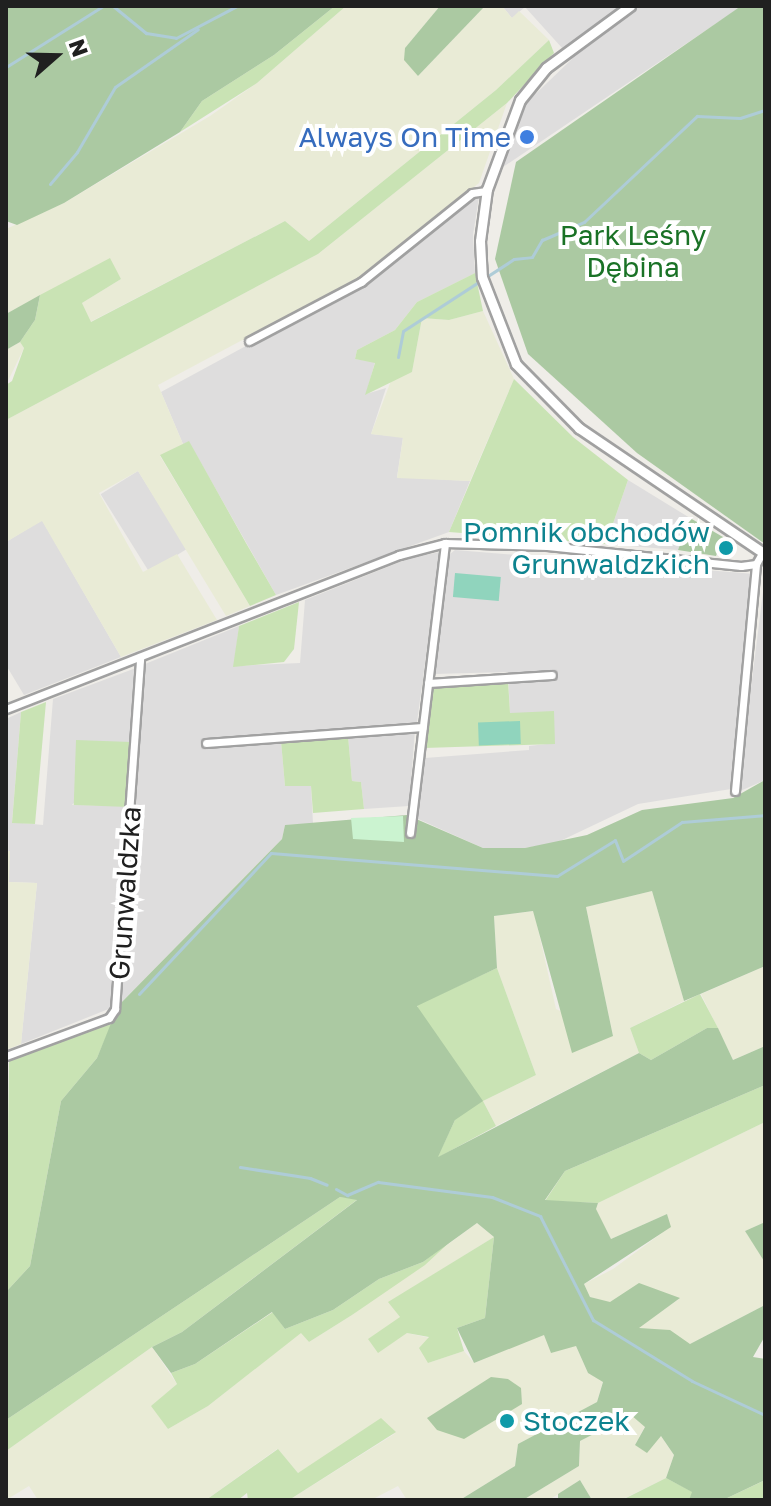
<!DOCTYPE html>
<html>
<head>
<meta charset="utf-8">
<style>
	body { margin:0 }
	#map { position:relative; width:771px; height:1506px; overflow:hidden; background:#efede8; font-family:"Golos Text",sans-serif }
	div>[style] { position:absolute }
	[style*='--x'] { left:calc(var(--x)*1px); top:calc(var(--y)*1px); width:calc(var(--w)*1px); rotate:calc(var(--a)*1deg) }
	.residential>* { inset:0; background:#dedddd; transform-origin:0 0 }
	.farmland>* { inset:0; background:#e9ebd6 }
	.grass>* { inset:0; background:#c9e3b4; transform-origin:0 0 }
	.forest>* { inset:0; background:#abc9a2 }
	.park>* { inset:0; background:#cbf3d0 }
	.pitch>* { inset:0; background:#90d4bd; transform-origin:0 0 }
	.stream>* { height:3px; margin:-1.5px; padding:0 1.5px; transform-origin:1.5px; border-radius:1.5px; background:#aeccd7 }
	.roads { filter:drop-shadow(2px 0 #a1a1a1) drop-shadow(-2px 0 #a1a1a1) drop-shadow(0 2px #a1a1a1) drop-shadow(0 -2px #a1a1a1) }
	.minor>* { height:7px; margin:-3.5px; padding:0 3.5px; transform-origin:3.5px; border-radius:3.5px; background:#fff }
	.tertiary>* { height:9px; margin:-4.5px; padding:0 4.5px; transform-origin:4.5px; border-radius:4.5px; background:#fff }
	.dots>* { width:22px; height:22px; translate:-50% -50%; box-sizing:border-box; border:4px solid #fff; border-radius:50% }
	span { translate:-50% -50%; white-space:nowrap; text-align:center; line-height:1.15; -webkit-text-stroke:8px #fff; paint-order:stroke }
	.shop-label { font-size:28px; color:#366cbe }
	.right { translate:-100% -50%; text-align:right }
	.park-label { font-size:28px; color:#1a7226 }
	.culture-label { font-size:28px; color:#0d838f }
	.left { translate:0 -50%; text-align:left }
	.street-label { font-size:28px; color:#202020 }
	.frame { position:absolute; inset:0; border:8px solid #202020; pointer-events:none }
	.north { position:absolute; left:16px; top:16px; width:80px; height:80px; -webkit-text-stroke:6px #fff; paint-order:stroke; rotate:70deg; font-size:22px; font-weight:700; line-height:32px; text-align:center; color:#202020 }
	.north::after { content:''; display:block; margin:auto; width:28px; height:36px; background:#202020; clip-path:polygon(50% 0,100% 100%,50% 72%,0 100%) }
</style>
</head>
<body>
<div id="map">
	<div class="residential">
		<div style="clip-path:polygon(502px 6px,742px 6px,503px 167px,524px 105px,572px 59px,525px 7px,512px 18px)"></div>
		<div style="clip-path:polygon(472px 196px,479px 197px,473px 235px,475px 273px,417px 302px,395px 330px,357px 350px,355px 359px,375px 362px,366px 394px,386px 388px,371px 434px,403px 437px,397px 477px,470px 481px,449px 532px,276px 595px,189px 442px,183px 444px,161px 392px,358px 285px)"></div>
		<div style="left:138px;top:471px;width:92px;height:44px;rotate:58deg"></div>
		<div style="clip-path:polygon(628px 480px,690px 518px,678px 550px,606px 544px)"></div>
		<div style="clip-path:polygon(42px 520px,121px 657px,24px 695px,6px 665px,6px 542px)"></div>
		<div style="clip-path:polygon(455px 550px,755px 574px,731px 789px,638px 804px,556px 843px,525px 848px,483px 848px,416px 818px,425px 758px,529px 750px,529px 746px,555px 743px,510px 713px,508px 672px,434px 674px,450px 554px)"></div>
		<div style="clip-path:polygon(440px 552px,417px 722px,203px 740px,203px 747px,281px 741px,285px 786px,311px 785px,313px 824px,285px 825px,282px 839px,118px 1006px,140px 832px,133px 831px,145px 664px,239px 626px,234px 666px,300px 663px,305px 600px,410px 558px)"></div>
		<div style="clip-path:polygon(765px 576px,765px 780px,738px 792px)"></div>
		<div style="clip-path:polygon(136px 668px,131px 742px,72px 805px,128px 806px,111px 1008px,21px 1044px,37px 883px,9px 882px,6px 719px,21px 712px,12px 822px,43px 825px,53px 699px)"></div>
		<div style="clip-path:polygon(415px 730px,409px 806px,364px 809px,361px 782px,352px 781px,348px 736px)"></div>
	</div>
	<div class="farmland">
		<div style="clip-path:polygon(346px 6px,440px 6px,405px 48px,418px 76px,485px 6px,502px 6px,512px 18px,519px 11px,549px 40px,496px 90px,309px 241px,285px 221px,90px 322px,82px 303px,121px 279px,109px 259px,6px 314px,6px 229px,64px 203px,210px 116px,257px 83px)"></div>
		<div style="clip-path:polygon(507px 103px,479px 183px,362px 276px,158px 385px,183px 444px,160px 456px,250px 606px,226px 616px,138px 471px,99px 493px,143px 572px,177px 554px,217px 620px,121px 657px,42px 521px,6px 542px,6px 420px,318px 254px)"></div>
		<div style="clip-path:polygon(483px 311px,514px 379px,470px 481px,397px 478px,403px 438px,371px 434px,392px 378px,412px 372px,422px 318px,449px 320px)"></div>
		<div style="clip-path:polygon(20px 342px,24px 348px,6px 385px,6px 350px)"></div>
		<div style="clip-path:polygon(6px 851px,10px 851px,9px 882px,37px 883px,21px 1044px,6px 1050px)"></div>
		<div style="clip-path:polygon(652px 891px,684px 1001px,630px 1028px,639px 1053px,496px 1126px,483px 1101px,536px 1075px,497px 968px,494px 916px,534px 911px,556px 1009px,613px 1036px,586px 907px)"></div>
		<div style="clip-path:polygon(765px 966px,765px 1046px,733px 1060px,701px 994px)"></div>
		<div style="clip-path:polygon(765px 1122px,765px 1222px,745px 1231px,765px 1261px,765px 1305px,690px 1344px,638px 1328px,679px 1299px,610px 1303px,590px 1297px,584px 1284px,613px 1269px,670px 1227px,667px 1214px,611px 1239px,595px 1209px,598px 1203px)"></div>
		<div style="clip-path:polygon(477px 1223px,494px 1237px,389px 1302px,400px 1317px,378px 1352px,407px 1333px,430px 1338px,428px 1363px,464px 1351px,474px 1363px,544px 1334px,576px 1346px,588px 1373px,603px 1381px,597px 1402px,518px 1444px,515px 1466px,460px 1500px,407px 1500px,398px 1486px,371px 1500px,289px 1500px,396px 1433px,298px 1473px,277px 1449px,206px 1500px,38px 1500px,29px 1486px,6px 1500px,6px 1451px,152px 1347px,177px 1384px,152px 1406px,168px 1429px,208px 1406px,301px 1332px,309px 1342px,352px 1315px)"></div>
		<div style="clip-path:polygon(631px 1414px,645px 1426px,635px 1445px,661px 1436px,674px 1455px,666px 1478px,621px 1500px,592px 1500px,580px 1480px,549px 1500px,523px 1500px,579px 1466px,580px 1441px)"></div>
	</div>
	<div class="grass">
		<div style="clip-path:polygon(335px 6px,346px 6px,257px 83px,180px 132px,202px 101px,274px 55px)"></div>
		<div style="clip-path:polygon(549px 40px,554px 53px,507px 103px,318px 254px,6px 420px,6px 385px,12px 381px,24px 348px,20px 342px,35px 320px,40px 295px,110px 258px,121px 279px,82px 303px,91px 322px,285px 221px,309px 241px,496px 90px)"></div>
		<div style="clip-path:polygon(475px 273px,483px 311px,449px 320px,422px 318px,412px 372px,365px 395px,375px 363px,355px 359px,357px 350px,395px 330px,417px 302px)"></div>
		<div style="clip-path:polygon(514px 379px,573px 437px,628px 480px,606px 544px,449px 532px)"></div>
		<div style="clip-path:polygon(189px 441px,246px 543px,276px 595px,250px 606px,160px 455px)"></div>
		<div style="clip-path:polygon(299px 602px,294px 649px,284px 662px,233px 667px,239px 626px)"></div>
		<div style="clip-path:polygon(508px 680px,510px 713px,554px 711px,555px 744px,424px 748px,432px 686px)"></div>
		<div style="clip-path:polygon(46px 702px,35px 824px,12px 823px,21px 712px)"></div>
		<div style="clip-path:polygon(348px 736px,352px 781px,361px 782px,364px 809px,313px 813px,311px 786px,285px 786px,281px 741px)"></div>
		<div style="left:76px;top:740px;width:55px;height:65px;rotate:2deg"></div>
		<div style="clip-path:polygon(497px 968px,536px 1075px,483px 1101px,496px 1126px,437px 1158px,455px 1120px,417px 1005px)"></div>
		<div style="clip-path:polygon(700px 994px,718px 1028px,707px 1028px,651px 1060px,639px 1053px,630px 1028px)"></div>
		<div style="clip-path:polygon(113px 1021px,97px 1058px,61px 1101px,30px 1266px,6px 1292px,9px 1060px)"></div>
		<div style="clip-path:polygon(765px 1085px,765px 1122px,598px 1203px,545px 1201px,565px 1171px)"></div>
		<div style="clip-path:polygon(340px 1197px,358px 1199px,182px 1332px,152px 1347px,6px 1451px,6px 1420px)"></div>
		<div style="clip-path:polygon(494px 1237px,485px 1318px,457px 1328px,464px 1351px,428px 1363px,419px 1348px,429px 1337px,407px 1333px,378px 1353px,368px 1339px,400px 1317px,388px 1302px)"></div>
		<div style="clip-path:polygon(452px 1240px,425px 1265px,352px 1315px,309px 1342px,301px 1333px,208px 1406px,168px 1429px,151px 1406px,177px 1384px,171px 1373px,195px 1364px,273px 1312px,285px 1329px,333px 1310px,379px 1279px,423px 1262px)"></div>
		<div style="clip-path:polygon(381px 1418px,396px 1432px,289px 1500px,248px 1500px,247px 1493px,238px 1500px,206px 1500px,278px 1449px,298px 1473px)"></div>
		<div style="clip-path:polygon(666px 1478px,693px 1492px,689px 1500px,622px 1500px)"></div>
		<div style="clip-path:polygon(765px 1480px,765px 1500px,723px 1500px,759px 1483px)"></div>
	</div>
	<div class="forest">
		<div style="clip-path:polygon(6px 6px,335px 6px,274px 55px,202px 101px,180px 132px,64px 203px,17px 225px,6px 221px)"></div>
		<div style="clip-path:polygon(440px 6px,485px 6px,418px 76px,404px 60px,405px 48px)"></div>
		<div style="clip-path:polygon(741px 6px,765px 6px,765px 544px,637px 453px,528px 354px,495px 259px,516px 162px)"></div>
		<div style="clip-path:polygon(40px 295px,35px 320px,20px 342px,6px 350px,6px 314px)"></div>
		<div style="clip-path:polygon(690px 518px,723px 537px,716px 556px,678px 550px)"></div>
		<div style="clip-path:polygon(765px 780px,765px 966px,684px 1001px,652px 891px,586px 907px,613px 1036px,572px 1053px,533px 911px,494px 916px,497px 968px,417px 1006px,483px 1101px,455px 1120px,438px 1157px,639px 1053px,651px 1060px,707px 1028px,718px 1028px,733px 1060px,765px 1046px,765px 1085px,565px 1171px,545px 1200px,598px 1203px,596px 1209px,611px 1239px,667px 1214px,671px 1227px,584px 1284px,590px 1297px,610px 1302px,639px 1283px,680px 1298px,639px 1328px,670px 1330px,690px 1344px,765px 1305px,765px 1336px,753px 1357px,765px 1359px,765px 1480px,723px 1500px,689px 1500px,692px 1492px,666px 1478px,674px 1455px,661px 1436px,647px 1453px,635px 1445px,645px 1427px,631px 1415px,580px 1441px,579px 1466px,523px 1500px,460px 1500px,515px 1466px,518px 1444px,597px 1402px,603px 1382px,588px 1373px,576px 1346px,551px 1353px,544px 1335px,474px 1363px,457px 1328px,485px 1318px,494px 1237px,477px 1223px,423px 1262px,379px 1279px,333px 1310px,285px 1329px,272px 1312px,195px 1364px,171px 1373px,152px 1347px,182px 1332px,357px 1200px,340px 1197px,6px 1420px,6px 1292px,30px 1266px,61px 1101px,97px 1058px,118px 1006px,282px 839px,285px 825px,407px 815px,483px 848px,525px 848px,587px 835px,642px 810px,733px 798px)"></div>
		<div style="clip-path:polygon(765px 1222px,765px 1261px,764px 1261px,745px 1231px)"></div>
		<div style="clip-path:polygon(491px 1377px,508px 1379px,521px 1388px,522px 1404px,464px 1439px,437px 1430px,427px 1418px)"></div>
		<div style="clip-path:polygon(580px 1480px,592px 1500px,558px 1500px,558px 1494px)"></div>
	</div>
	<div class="park">
		<div style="clip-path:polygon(403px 816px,404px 842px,353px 839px,351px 818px)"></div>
	</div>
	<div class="pitch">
		<div style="left:455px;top:573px;width:46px;height:24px;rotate:5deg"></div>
		<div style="left:520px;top:721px;width:23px;height:42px;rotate:88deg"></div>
	</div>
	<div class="stream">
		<div style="--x:113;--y:6;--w:43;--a:39.3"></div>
		<div style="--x:146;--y:33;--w:30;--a:9"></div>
		<div style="--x:176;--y:38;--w:69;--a:-27.7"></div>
		<div style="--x:6;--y:67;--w:115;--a:-32.2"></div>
		<div style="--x:50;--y:184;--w:42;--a:-49.8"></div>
		<div style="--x:77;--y:152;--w:75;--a:-59.7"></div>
		<div style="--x:115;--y:87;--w:101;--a:-34.9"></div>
		<div style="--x:398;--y:357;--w:26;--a:-79"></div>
		<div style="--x:403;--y:331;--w:132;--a:-33"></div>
		<div style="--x:514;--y:259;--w:18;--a:-6"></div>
		<div style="--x:532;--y:257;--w:20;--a:-60"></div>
		<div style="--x:542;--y:240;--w:46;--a:-23.2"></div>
		<div style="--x:584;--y:222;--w:155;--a:-43.2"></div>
		<div style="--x:697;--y:116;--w:43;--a:2.7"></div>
		<div style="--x:740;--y:118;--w:26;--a:-18"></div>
		<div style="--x:139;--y:994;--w:193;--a:-46.9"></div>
		<div style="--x:271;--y:853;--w:287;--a:4.6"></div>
		<div style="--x:557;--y:876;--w:68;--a:-31.8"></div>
		<div style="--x:615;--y:840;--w:22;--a:69"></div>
		<div style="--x:623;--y:861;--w:71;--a:-33.5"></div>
		<div style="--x:682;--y:822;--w:83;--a:-4.8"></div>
		<div style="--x:240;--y:1167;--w:71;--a:8.9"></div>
		<div style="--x:310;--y:1178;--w:18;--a:22"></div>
		<div style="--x:336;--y:1189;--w:13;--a:29"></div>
		<div style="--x:347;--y:1195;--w:34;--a:-23"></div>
		<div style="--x:378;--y:1182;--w:115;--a:7.5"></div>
		<div style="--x:492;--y:1197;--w:52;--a:21.6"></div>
		<div style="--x:540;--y:1216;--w:117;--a:63"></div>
		<div style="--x:593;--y:1320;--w:116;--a:31.6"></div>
		<div style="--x:692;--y:1381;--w:81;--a:25"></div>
	</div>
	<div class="roads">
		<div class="minor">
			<div style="--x:249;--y:341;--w:127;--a:-27.8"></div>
			<div style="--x:361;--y:282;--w:142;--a:-38.7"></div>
			<div style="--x:472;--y:193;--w:14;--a:-8"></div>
			<div style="--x:428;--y:683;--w:124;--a:-3.7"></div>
			<div style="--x:6;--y:709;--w:422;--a:-21.4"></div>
			<div style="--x:399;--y:555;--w:48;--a:-14.6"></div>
			<div style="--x:445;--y:543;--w:102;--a:1.7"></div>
			<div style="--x:547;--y:546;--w:195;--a:5.9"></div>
			<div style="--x:741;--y:566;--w:15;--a:-8"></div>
			<div style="--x:756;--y:564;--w:13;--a:-61"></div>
			<div style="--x:206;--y:743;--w:217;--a:-4.2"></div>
			<div style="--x:735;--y:791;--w:228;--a:-84.7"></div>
			<div style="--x:410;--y:833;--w:292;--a:-83.1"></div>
			<div style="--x:6;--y:1056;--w:110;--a:-20.3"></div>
			<div style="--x:109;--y:1018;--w:11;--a:-56"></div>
			<div style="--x:115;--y:1009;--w:353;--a:-85.9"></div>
		</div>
		<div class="tertiary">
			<div style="--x:630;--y:6;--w:104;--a:143.6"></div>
			<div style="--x:546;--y:68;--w:41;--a:129.1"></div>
			<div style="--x:520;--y:100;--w:95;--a:110.3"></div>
			<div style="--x:487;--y:189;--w:52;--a:97.7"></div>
			<div style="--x:480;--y:241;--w:36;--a:87"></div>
			<div style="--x:482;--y:277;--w:93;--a:68.7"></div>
			<div style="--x:516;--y:364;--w:90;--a:45.5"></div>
			<div style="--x:579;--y:428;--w:225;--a:34.1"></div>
		</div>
	</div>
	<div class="dots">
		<div style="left:527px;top:137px;background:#3f7fe0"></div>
		<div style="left:726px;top:548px;background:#0f9aa8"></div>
		<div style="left:507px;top:1421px;background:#0f9aa8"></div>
	</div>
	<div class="shop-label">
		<span class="right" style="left:511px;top:137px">Always On Time</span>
	</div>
	<div class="park-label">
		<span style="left:633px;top:251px">Park Leśny<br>Dębina</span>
	</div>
	<div class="culture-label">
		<span class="right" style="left:710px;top:548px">Pomnik obchodów<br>Grunwaldzkich</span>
		<span class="left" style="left:523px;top:1421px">Stoczek</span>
	</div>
	<div class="street-label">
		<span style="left:125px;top:893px;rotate:-86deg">Grunwaldzka</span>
	</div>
	<div class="frame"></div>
	<div class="north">N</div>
</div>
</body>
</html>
